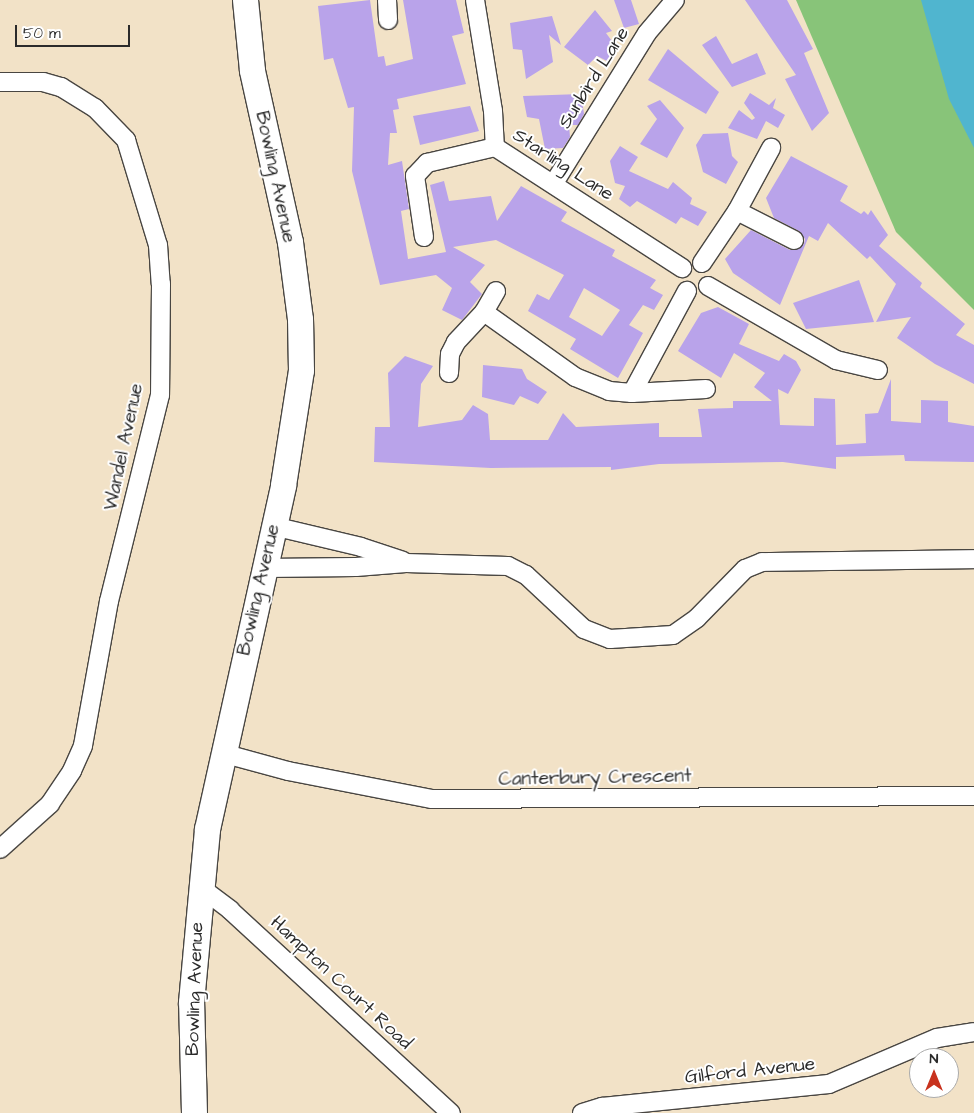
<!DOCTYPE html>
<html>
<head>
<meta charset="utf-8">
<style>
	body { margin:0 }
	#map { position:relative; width:974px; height:1113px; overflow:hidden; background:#f2e2c7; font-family:"Architects Daughter",sans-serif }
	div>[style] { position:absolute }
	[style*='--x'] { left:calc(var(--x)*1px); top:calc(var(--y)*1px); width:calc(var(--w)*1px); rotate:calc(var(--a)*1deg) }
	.green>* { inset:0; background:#88c479 }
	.water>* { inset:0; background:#50b5cf }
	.building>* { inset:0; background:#b9a3ea }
	.roads { filter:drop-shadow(1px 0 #494642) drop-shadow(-1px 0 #494642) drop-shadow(0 1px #494642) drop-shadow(0 -1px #494642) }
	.street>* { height:18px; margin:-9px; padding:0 9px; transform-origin:9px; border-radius:9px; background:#fff }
	.secondary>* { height:25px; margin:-12.5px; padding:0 12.5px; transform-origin:12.5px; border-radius:12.5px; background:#fff }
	span { translate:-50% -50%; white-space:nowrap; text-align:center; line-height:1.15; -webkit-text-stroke:4px #fff; paint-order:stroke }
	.street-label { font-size:19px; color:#2b2b2b }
	.north { position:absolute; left:909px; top:1048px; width:50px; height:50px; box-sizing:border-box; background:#fff; border:1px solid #aaa; border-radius:50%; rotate:0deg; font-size:14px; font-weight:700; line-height:20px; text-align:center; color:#2b2b2b }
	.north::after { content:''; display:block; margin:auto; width:18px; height:22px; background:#c8321e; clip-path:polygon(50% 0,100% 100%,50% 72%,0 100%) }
	.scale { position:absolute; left:15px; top:25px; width:115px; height:22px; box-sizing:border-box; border:2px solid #2b2b2b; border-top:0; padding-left:6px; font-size:15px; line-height:18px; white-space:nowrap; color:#2b2b2b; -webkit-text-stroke:4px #fff; paint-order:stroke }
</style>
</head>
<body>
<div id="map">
	<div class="green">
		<div style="clip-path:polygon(796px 0,974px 0,974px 310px,896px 232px)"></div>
	</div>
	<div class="water">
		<div style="clip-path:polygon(921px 0,974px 0,974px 148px,949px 99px)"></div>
	</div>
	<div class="building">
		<div style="clip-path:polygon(evenodd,370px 0,378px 57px,384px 56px,386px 66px,413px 59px,403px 0,456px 0,464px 33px,452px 36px,466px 84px,397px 99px,399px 109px,393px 110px,397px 133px,390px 133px,388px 165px,402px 161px,409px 209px,401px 211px,408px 259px,446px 252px,430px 185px,444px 181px,449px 201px,491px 196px,497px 221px,521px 186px,567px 212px,561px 221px,615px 250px,612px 256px,656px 280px,650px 288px,663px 295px,654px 310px,643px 305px,629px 325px,643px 333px,618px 378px,570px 349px,576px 339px,528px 311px,537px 294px,549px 300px,564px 275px,496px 240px,453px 247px,485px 265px,470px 282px,482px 294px,462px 320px,442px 310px,452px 288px,436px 275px,380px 285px,352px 171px,354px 107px,348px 108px,333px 58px,324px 60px,318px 6px,370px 0,584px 288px,620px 310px,602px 336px,569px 317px,584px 288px)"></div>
		<div style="clip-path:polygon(614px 0,631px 0,639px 24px,624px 28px)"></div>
		<div style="clip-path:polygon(745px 0,787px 0,813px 49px,804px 53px,829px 113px,812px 131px,785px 79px,796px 75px)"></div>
		<div style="clip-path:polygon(595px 10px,612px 31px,606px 33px,617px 48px,607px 61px,597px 56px,588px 65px,564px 47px)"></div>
		<div style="clip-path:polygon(552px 16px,561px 45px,549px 35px,553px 62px,526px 79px,522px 50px,513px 49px,510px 23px)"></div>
		<div style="clip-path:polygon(716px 36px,732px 64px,757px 53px,766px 74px,732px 87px,702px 45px)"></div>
		<div style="clip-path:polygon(668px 49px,719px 92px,706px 114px,648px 80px)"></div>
		<div style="clip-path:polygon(750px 93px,769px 105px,776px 98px,773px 108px,785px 115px,778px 128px,766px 121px,757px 139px,728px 128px,739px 110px,752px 120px,755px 118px,744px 103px)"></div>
		<div style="clip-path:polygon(581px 94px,584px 114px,578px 125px,569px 125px,570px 137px,563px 148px,545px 149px,539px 119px,527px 117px,523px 96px)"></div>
		<div style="clip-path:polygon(660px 100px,684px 128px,667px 158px,640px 144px,657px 119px,647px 106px)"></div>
		<div style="clip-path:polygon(470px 106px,479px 131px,420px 145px,413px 116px)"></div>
		<div style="clip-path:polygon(728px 133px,732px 156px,738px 162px,726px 184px,703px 172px,696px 145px,703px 134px)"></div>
		<div style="clip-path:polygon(620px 146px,638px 157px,629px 171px,668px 189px,673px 182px,692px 198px,690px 204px,707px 212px,698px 226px,681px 217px,676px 224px,637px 201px,630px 207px,619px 199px,625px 186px,615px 183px,610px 161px)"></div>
		<div style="clip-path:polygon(791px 156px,848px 186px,840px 201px,861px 214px,864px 211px,868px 215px,871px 210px,888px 235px,879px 246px,922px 283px,920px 287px,965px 324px,956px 335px,974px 345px,974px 384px,935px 364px,897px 338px,911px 317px,876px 322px,896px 284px,870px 256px,867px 259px,828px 223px,818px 241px,809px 236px,780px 305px,733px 273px,725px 259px,751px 230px,790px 250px,799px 249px,804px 244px,805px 239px,799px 231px,774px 218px,766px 198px)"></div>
		<div style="clip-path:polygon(859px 280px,874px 322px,806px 329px,793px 303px)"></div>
		<div style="clip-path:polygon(718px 307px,749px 324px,739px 344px,779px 361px,784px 354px,796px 361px,801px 370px,788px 394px,778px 389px,780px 425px,814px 426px,814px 398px,835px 399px,836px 445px,866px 443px,865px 414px,878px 413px,891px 379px,891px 421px,921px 423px,921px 400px,948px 401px,948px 422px,974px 426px,974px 462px,905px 461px,904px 455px,836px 457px,836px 469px,783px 462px,659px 464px,611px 470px,611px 467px,491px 468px,374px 462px,375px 427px,390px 427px,388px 373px,405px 356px,433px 366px,421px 384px,418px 427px,462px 420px,473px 405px,488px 414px,490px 440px,548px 440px,563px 413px,576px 427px,659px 423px,659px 437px,702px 437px,698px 409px,733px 408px,733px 401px,772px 401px,754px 387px,765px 373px,734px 353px,721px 378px,678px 351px,701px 313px)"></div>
		<div style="clip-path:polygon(483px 365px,522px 369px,527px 379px,547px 392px,538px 404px,520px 396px,514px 405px,482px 397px)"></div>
	</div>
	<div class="roads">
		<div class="street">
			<div style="--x:387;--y:0;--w:20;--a:87"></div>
			<div style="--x:475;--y:0;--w:112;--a:80.8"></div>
			<div style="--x:493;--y:111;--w:36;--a:87"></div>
			<div style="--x:495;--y:147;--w:223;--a:32.9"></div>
			<div style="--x:0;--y:82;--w:43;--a:0"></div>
			<div style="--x:43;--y:82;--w:19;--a:16"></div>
			<div style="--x:61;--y:87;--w:40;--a:32"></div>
			<div style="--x:95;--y:108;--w:45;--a:45.9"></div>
			<div style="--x:126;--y:140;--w:110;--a:73.1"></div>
			<div style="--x:158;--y:245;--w:39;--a:86"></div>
			<div style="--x:161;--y:284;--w:111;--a:90.5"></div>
			<div style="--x:160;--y:395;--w:212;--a:103.9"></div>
			<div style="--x:109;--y:601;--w:147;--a:100.2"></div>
			<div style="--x:83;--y:746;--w:27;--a:114"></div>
			<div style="--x:72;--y:771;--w:40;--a:124"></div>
			<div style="--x:50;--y:804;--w:67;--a:138"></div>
			<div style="--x:554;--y:183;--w:176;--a:-58.2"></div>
			<div style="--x:647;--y:33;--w:43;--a:-49.7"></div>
			<div style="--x:737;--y:211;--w:64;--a:27"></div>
			<div style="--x:424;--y:237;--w:62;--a:-98.4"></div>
			<div style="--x:415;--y:176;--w:18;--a:-47"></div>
			<div style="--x:427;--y:163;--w:70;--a:-13.2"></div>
			<div style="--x:702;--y:263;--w:63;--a:-56.1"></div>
			<div style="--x:737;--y:211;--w:72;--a:-61.6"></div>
			<div style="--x:708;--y:286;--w:148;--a:30"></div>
			<div style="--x:836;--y:360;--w:43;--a:13.4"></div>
			<div style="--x:484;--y:312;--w:24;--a:-60"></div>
			<div style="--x:449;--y:373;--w:19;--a:-87"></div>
			<div style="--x:450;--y:354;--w:13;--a:-63"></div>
			<div style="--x:456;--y:342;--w:41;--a:-47"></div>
			<div style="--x:484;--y:312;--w:112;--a:35.5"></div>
			<div style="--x:575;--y:377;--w:37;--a:22"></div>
			<div style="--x:609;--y:391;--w:23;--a:5"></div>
			<div style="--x:632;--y:393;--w:116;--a:-61.7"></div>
			<div style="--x:632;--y:393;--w:74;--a:-3.1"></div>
			<div style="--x:273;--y:526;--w:90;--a:13.4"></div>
			<div style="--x:361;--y:547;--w:44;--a:18.4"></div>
			<div style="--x:264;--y:568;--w:92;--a:-0.6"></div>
			<div style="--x:356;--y:567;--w:50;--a:-4.6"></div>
			<div style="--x:406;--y:563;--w:102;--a:1.7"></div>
			<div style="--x:508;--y:566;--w:20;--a:27"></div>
			<div style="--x:526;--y:575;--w:79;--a:43"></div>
			<div style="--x:584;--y:629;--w:28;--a:21"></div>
			<div style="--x:610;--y:639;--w:63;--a:-3.6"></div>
			<div style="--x:673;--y:635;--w:29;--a:-35"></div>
			<div style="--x:697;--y:618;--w:69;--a:-45.6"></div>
			<div style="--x:745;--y:569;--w:18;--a:-22"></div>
			<div style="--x:762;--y:562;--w:212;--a:-0.8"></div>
			<div style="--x:222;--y:753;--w:68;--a:15.3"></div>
			<div style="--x:288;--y:771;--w:147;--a:11"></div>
			<div style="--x:432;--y:799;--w:542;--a:-0.32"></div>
			<div style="--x:200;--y:887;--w:38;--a:37"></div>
			<div style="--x:230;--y:910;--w:300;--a:42.6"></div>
			<div style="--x:582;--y:1113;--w:21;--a:-17"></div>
			<div style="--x:602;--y:1107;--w:228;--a:-5.8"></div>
			<div style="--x:829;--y:1084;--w:117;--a:-23.1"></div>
			<div style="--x:937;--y:1038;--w:37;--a:-9"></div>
		</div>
		<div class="secondary">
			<div style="--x:194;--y:1113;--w:111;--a:-91.5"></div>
			<div style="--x:191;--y:1002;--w:174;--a:-84.7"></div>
			<div style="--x:207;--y:829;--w:352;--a:-77.5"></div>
			<div style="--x:283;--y:485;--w:116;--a:-81.1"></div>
			<div style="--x:301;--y:370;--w:51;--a:-91.1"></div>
			<div style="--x:300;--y:319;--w:78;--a:-97.4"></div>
			<div style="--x:290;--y:242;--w:176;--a:-102.5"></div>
			<div style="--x:252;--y:70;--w:70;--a:-95.7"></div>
		</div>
	</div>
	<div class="street-label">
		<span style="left:594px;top:78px;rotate:-58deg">Sunbird Lane</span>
		<span style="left:563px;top:165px;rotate:33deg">Starling Lane</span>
		<span style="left:275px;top:177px;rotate:78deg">Bowling Avenue</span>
		<span style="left:124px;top:447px;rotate:-78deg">Wandel Avenue</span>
		<span style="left:259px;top:590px;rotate:-77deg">Bowling Avenue</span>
		<span style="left:595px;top:778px;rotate:-1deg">Canterbury Crescent</span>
		<span style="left:341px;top:983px;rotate:43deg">Hampton Court Road</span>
		<span style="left:195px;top:989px;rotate:-88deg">Bowling Avenue</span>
		<span style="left:750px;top:1071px;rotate:-6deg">Gilford Avenue</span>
	</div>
	<div class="north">N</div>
	<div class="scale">50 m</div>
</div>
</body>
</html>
